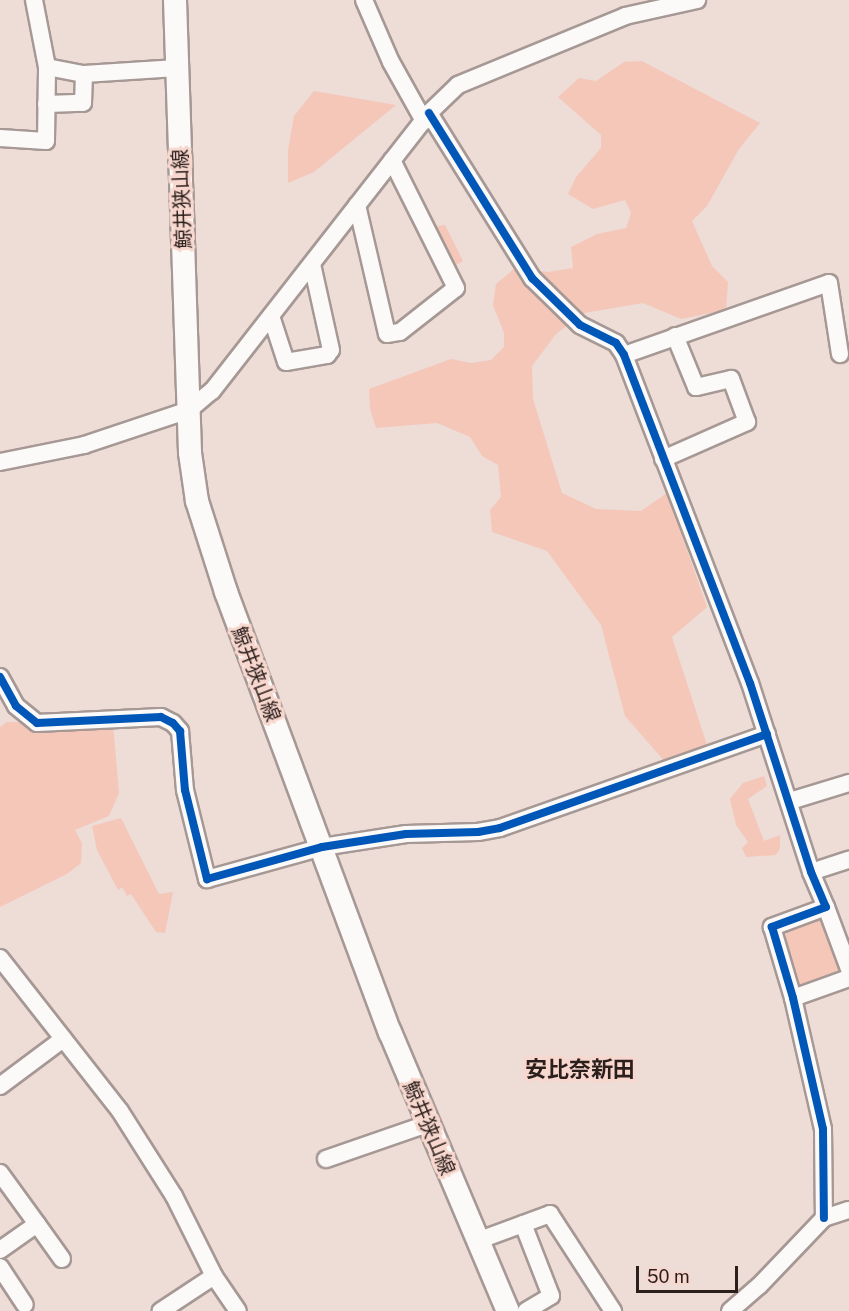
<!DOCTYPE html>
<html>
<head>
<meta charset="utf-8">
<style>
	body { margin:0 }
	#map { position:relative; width:849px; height:1311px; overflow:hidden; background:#eedcd7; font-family:"Public Sans","Noto Sans JP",sans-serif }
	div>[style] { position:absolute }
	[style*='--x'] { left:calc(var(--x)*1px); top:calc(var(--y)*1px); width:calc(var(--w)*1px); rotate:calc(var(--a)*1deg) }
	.green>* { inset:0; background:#f4c7b9 }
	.roads { filter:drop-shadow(2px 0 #a69894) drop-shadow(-2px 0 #a69894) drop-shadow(0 2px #a69894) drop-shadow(0 -2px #a69894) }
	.minor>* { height:16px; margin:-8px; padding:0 8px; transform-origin:8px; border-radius:8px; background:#fcfaf9 }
	.secondary>* { height:22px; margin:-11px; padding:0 11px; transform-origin:11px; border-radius:11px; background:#fcfaf9 }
	.cycleway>* { height:8px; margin:-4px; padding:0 4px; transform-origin:4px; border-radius:4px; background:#0057b8 }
	span { translate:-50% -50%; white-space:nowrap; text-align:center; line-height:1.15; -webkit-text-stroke:6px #f7d7ce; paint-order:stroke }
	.street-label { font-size:20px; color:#2b1f1c }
	.quarter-label { font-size:22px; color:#2b1f1c; font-weight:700 }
	.scale { position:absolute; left:636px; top:1266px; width:102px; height:27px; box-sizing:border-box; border:3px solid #2b1f1c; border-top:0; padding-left:8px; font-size:18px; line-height:21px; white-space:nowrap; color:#2b1f1c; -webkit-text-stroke:4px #f7d7ce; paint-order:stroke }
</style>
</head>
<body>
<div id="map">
	<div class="green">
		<div style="clip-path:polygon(642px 61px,760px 123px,739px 149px,707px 206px,692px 221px,712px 266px,728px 282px,726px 310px,681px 319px,643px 303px,584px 313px,556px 334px,532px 366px,533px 399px,562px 493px,596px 509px,641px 511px,667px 493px,707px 607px,672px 637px,708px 748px,666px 763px,625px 716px,601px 625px,547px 551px,492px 532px,490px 510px,501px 497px,498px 465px,482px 456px,470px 437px,437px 423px,376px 428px,370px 409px,369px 389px,451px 359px,471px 363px,491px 360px,504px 347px,504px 333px,493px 305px,496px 284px,515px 268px,548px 272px,573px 268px,571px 247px,597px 234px,626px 228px,631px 213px,625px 200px,593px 209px,568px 194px,576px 177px,601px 148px,601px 135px,558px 97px,579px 78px,596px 81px,624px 62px)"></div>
		<div style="clip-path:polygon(314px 91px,396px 105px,314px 172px,288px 183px,288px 150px,294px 116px)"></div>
		<div style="clip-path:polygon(445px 225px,463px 261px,456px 265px,452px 258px,448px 260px,432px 227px)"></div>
		<div style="clip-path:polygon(7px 722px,113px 724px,119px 793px,109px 816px,75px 830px,82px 843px,81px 863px,67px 874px,0 907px,0 727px)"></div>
		<div style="clip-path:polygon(764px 776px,767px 786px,748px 799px,764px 841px,780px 835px,780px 848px,776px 855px,746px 857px,742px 848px,748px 842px,736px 825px,730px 799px,743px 783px)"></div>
		<div style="clip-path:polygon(121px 818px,159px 894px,173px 892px,165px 933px,156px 932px,131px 894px,127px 896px,122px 887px,118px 890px,97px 850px,92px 826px)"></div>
		<div style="clip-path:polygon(825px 916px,844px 975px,800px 990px,784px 943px,787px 928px)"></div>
	</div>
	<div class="roads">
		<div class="minor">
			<div style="--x:364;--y:0;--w:68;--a:66.5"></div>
			<div style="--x:391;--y:62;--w:68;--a:60.8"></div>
			<div style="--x:47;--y:67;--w:38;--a:11"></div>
			<div style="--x:46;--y:104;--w:37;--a:-2"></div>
			<div style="--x:83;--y:103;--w:29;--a:-88"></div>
			<div style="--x:84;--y:74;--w:93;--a:-3.7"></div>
			<div style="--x:429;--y:113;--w:195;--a:58"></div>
			<div style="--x:532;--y:278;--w:67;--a:44.4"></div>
			<div style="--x:580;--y:325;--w:40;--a:26.6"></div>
			<div style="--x:616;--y:343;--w:14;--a:56"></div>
			<div style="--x:624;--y:355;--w:351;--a:69"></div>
			<div style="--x:750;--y:683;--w:199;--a:72.1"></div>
			<div style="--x:811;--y:872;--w:38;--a:67"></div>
			<div style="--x:826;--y:907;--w:58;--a:159.7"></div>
			<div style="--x:772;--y:927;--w:74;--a:73.5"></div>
			<div style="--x:793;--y:998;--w:134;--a:77.1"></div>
			<div style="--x:823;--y:1129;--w:89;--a:89.4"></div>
			<div style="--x:0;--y:138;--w:46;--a:3.7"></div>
			<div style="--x:46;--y:141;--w:74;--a:-89.2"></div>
			<div style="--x:47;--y:67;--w:68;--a:-101"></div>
			<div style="--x:357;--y:205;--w:132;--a:76.9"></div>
			<div style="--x:387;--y:334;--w:13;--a:-9"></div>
			<div style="--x:400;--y:332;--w:71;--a:-38.2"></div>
			<div style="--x:456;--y:288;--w:143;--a:-116.6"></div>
			<div style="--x:271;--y:316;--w:48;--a:71.9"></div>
			<div style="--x:286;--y:362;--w:42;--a:-9.7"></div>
			<div style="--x:327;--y:355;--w:6;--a:-51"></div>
			<div style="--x:331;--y:350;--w:88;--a:-102.5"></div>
			<div style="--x:624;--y:355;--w:217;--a:-19.4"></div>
			<div style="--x:829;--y:283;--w:72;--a:81.2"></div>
			<div style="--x:663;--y:459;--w:92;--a:-23.8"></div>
			<div style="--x:747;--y:422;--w:46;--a:-110.4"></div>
			<div style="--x:731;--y:379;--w:36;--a:167"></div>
			<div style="--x:696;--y:387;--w:55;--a:-112.4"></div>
			<div style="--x:0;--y:462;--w:86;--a:-11.4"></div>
			<div style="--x:84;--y:445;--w:111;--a:-18.4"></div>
			<div style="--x:189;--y:410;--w:30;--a:-40"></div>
			<div style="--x:212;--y:391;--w:353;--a:-52"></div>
			<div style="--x:429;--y:113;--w:40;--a:-44"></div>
			<div style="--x:458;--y:85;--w:181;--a:-22.4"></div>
			<div style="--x:625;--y:16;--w:74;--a:-12.5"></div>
			<div style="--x:0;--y:677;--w:33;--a:61"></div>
			<div style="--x:16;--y:706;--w:27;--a:39"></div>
			<div style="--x:37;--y:723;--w:124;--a:-2.8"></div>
			<div style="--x:161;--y:717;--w:13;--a:27"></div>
			<div style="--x:173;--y:723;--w:11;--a:49"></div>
			<div style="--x:180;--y:731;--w:59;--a:85.2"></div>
			<div style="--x:185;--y:790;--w:92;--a:76.1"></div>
			<div style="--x:207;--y:879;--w:119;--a:-15.5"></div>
			<div style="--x:322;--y:847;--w:85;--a:-8.8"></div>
			<div style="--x:406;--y:834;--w:72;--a:-1.6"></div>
			<div style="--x:478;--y:832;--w:22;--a:-10"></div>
			<div style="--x:500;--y:828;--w:283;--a:-19.4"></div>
			<div style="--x:790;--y:801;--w:62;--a:-17"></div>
			<div style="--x:811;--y:872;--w:40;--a:-18"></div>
			<div style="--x:826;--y:907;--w:66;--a:69.6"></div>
			<div style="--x:0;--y:958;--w:194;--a:51.9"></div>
			<div style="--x:120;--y:1111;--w:101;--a:57.6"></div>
			<div style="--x:174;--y:1196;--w:89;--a:63.4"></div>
			<div style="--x:214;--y:1276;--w:64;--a:146.6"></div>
			<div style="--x:793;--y:998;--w:59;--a:-19.7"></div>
			<div style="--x:0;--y:1086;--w:79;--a:-36.7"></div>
			<div style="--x:326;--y:1159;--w:107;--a:-19.1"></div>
			<div style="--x:0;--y:1173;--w:63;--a:54"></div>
			<div style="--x:37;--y:1224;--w:45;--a:144.9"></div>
			<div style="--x:37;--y:1224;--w:43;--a:54.5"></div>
			<div style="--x:523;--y:1224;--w:77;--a:68.7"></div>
			<div style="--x:551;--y:1296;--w:29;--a:149"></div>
			<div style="--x:477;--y:1241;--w:78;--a:-20.3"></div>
			<div style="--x:550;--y:1214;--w:116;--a:57"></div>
			<div style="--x:0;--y:1267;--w:45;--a:56.7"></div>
			<div style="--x:214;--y:1276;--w:42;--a:55.6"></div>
			<div style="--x:730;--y:1311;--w:38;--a:-41"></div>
			<div style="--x:759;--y:1286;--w:94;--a:-46.3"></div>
			<div style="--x:824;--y:1218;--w:26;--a:-18"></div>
		</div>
		<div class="secondary">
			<div style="--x:175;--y:0;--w:453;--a:88.1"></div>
			<div style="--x:190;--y:453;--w:49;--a:81.7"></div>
			<div style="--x:197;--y:501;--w:96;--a:72.3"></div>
			<div style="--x:226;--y:592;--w:470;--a:69.6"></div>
			<div style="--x:390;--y:1032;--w:303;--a:67.1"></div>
		</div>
	</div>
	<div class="cycleway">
		<div style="--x:429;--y:113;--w:195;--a:58"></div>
		<div style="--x:532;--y:278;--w:67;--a:44.4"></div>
		<div style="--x:580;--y:325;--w:40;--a:26.6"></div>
		<div style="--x:616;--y:343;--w:14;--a:56"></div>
		<div style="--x:624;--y:355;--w:351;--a:69"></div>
		<div style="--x:750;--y:683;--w:199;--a:72.1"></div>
		<div style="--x:811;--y:872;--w:38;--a:67"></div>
		<div style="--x:826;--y:907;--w:58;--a:159.7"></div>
		<div style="--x:772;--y:927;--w:74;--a:73.5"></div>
		<div style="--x:793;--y:998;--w:134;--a:77.1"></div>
		<div style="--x:823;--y:1129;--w:89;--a:89.4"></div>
		<div style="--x:0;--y:677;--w:33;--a:61"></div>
		<div style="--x:16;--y:706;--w:27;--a:39"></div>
		<div style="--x:37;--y:723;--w:124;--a:-2.8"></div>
		<div style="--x:161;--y:717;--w:13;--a:27"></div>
		<div style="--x:173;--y:723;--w:11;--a:49"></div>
		<div style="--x:180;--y:731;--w:59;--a:85.2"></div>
		<div style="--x:185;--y:790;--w:92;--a:76.1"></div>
		<div style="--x:207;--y:879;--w:119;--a:-15.5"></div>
		<div style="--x:322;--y:847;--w:85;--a:-8.8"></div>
		<div style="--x:406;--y:834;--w:72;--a:-1.6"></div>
		<div style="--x:478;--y:832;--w:22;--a:-10"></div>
		<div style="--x:500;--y:828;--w:283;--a:-19.4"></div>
	</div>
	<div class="street-label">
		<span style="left:182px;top:199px;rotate:-92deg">鯨井狭山線</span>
		<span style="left:256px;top:674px;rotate:69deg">鯨井狭山線</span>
		<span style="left:429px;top:1128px;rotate:67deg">鯨井狭山線</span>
	</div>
	<div class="quarter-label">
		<span style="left:580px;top:1070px">安比奈新田</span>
	</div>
	<div class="scale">50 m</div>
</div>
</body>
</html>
